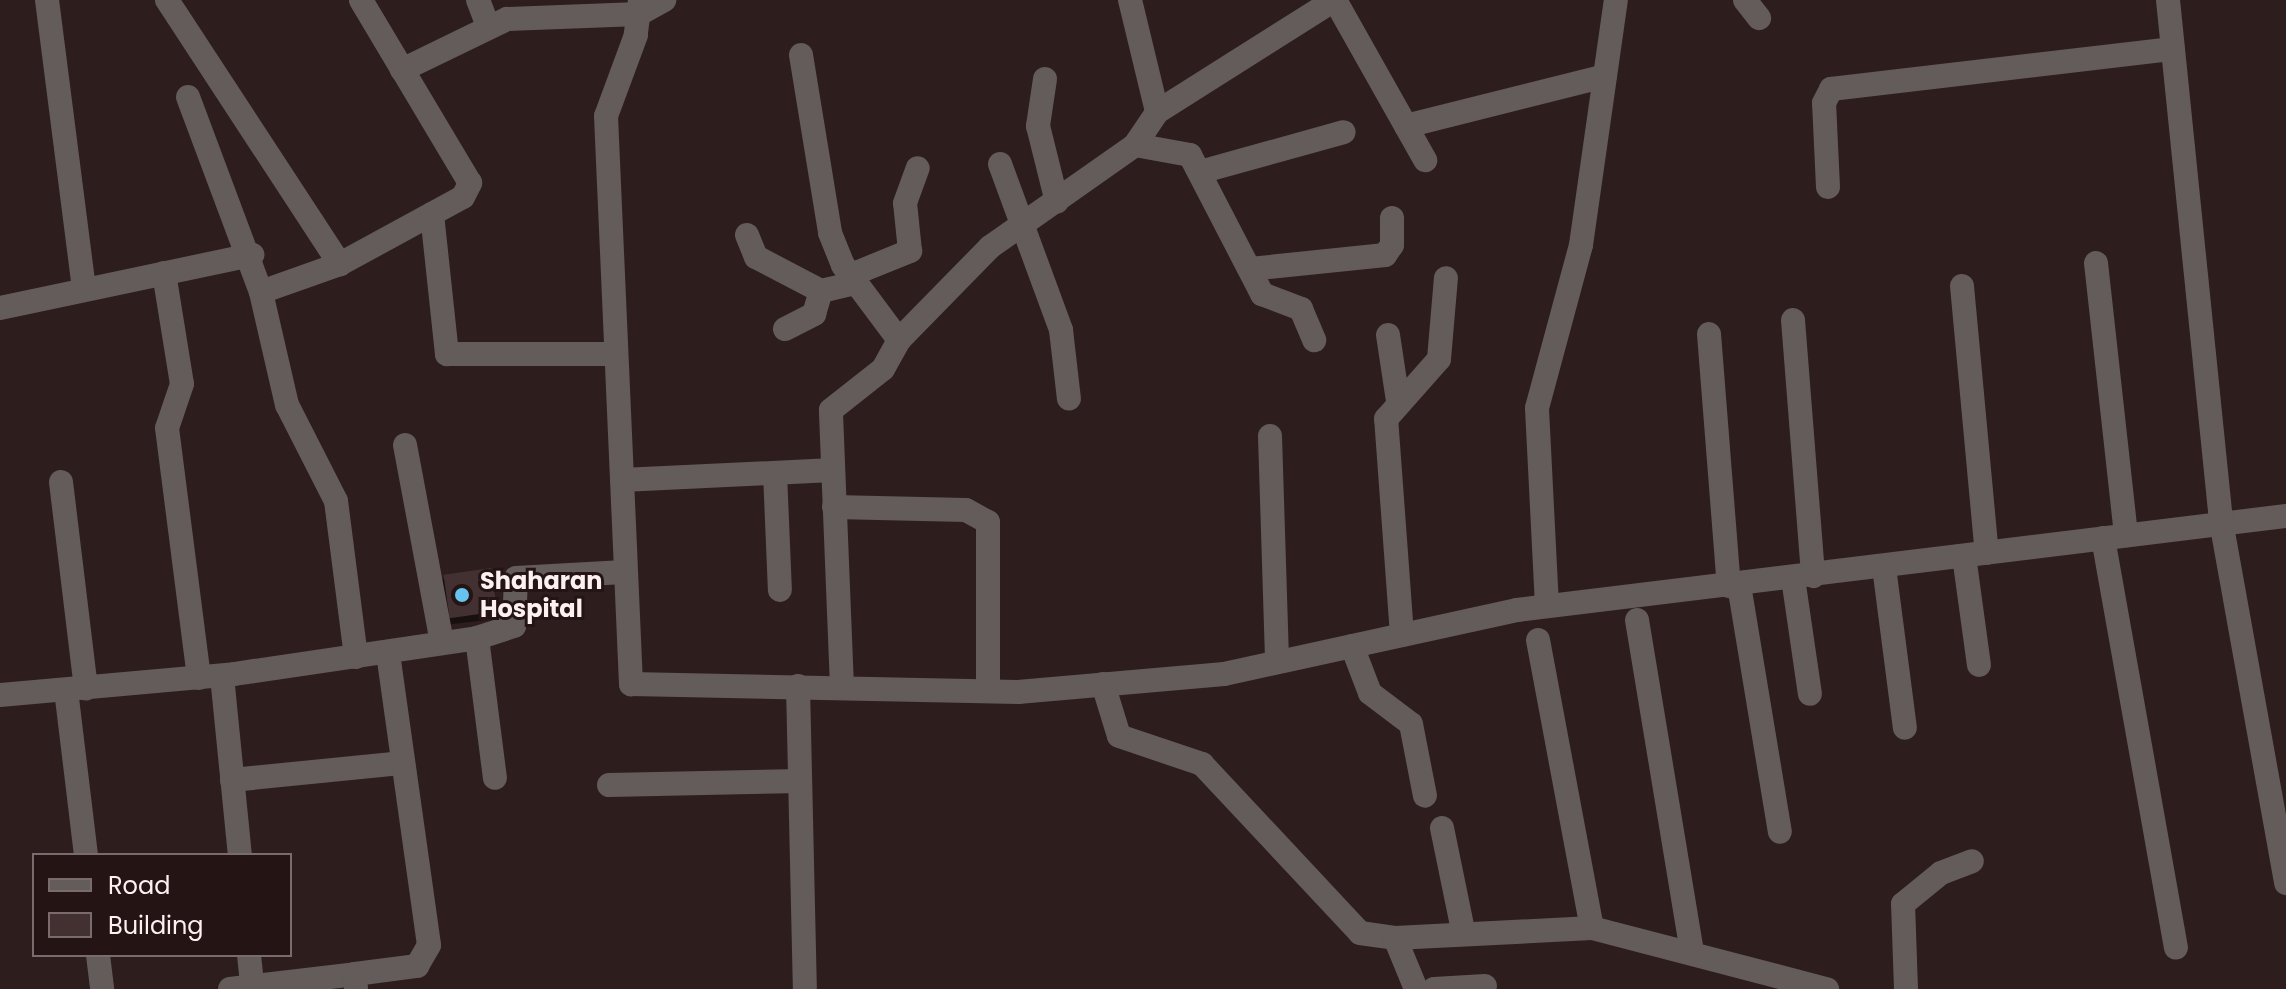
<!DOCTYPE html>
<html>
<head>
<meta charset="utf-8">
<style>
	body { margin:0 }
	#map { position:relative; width:2286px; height:989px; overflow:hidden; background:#2e1d1d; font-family:Poppins,sans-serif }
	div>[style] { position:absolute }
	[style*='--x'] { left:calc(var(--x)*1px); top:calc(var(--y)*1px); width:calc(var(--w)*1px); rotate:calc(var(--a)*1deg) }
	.shadow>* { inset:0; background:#0007 }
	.building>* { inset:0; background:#433131; transform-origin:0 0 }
	.minor>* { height:24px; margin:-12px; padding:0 12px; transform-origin:12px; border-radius:12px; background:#645b5b }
	.dots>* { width:22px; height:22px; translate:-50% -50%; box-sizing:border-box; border:4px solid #241414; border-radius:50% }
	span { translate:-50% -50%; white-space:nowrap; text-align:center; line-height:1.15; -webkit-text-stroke:6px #241414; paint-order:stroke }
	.poi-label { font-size:24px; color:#fcf0f0; font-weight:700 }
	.left { translate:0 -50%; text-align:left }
	.legend { position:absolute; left:32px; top:853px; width:260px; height:104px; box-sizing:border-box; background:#241414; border:2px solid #7a6c6c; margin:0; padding:10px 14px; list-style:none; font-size:24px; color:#fcf0f0 }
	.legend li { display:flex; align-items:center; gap:16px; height:40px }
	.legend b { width:40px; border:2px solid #7a6c6c }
</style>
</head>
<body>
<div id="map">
	<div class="shadow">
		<div style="clip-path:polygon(445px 577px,495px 611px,487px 620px,444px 625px,437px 585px)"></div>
	</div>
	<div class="building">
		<div style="left:491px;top:568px;width:44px;height:48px;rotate:82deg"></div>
	</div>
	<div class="minor">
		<div style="--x:47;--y:0;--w:292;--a:82.7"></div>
		<div style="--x:167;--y:0;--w:316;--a:56.8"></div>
		<div style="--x:478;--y:0;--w:28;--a:69"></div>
		<div style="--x:640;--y:0;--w:35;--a:97"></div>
		<div style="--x:636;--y:35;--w:86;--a:110.3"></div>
		<div style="--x:606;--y:116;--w:569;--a:87.48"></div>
		<div style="--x:631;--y:684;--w:387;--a:1.2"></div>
		<div style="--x:1018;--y:692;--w:207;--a:-5"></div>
		<div style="--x:1224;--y:674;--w:300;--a:-12.3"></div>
		<div style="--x:1517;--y:610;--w:775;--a:-6.97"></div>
		<div style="--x:1130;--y:0;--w:115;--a:76.4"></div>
		<div style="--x:1335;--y:0;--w:184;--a:60.6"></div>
		<div style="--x:1745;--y:0;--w:23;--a:52"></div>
		<div style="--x:2168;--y:0;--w:524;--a:84.19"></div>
		<div style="--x:2221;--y:521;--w:368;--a:79.8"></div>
		<div style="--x:801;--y:55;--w:180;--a:80.7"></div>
		<div style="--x:830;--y:233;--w:35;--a:68"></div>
		<div style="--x:843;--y:265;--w:94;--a:53.3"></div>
		<div style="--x:402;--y:70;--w:117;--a:-25.9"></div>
		<div style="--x:507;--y:19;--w:132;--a:-2.2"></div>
		<div style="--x:639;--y:14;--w:29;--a:-29"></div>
		<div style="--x:1045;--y:79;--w:48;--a:98.5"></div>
		<div style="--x:1038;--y:126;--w:78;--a:76"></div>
		<div style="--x:188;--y:97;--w:208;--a:69.5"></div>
		<div style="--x:1406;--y:126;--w:205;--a:-14.1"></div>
		<div style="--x:1135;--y:145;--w:56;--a:10.3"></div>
		<div style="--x:1190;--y:155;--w:157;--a:62.6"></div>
		<div style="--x:1262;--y:294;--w:42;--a:21"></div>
		<div style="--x:1301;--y:309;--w:34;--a:67"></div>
		<div style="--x:1000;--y:164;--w:177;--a:69.8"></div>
		<div style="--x:1061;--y:330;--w:69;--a:83.4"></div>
		<div style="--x:1200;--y:172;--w:149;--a:-15.5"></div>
		<div style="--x:1828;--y:187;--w:84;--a:-92.7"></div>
		<div style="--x:1824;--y:103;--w:16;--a:-63"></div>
		<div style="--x:1831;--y:89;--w:344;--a:-6.7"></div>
		<div style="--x:432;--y:214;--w:141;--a:83.9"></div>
		<div style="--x:447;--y:354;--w:169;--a:0"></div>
		<div style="--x:747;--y:235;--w:24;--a:68"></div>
		<div style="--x:756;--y:257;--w:73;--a:27.6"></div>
		<div style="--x:821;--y:291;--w:37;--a:-13"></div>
		<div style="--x:2096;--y:263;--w:274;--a:83.7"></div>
		<div style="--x:1250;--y:269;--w:136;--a:-5.9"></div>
		<div style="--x:1385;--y:255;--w:12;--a:-55"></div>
		<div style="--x:1392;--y:245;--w:27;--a:-90"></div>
		<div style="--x:164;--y:273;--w:112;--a:80.8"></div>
		<div style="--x:182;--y:384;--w:46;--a:108.8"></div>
		<div style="--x:167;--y:428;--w:252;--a:82.7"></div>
		<div style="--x:851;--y:275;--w:64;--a:-22.1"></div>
		<div style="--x:910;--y:251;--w:48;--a:-95.9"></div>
		<div style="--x:905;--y:203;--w:37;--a:-70"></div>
		<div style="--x:1962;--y:286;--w:268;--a:84.7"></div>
		<div style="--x:0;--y:308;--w:258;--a:-11.9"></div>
		<div style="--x:1793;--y:320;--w:257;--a:85.5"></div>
		<div style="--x:785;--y:329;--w:33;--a:-27"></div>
		<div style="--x:814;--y:314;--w:24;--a:-73"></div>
		<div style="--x:1709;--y:334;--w:253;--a:85.5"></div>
		<div style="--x:1388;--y:335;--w:67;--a:81.4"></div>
		<div style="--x:1270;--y:436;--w:226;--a:88.2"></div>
		<div style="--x:405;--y:445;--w:201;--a:79.4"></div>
		<div style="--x:775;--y:473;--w:117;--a:87.6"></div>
		<div style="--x:622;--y:480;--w:211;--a:-2.7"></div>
		<div style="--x:61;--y:482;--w:208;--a:83.1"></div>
		<div style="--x:834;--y:507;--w:132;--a:1.3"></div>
		<div style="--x:966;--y:510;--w:25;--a:29"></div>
		<div style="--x:988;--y:522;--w:169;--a:90"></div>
		<div style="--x:2103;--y:538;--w:416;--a:79.9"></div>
		<div style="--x:1964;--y:556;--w:110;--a:82.2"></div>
		<div style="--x:1884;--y:567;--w:162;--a:82.6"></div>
		<div style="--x:1793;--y:578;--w:117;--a:81.7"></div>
		<div style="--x:1739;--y:585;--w:250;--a:80.6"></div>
		<div style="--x:1547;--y:606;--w:198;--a:-92.9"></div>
		<div style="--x:1537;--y:408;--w:169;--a:-74.9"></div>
		<div style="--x:1581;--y:245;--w:247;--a:-81.9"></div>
		<div style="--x:1637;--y:620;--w:338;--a:80.6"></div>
		<div style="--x:1402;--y:635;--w:217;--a:-94.2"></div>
		<div style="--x:1386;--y:419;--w:80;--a:-48.5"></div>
		<div style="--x:1439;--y:359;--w:81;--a:-85.1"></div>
		<div style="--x:477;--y:638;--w:141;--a:82.7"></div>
		<div style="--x:1538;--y:640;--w:293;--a:79.4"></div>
		<div style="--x:1352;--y:646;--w:50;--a:69"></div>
		<div style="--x:1370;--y:693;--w:51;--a:37.1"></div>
		<div style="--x:1411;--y:724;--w:73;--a:79"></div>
		<div style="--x:356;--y:657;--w:157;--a:-97.3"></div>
		<div style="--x:336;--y:501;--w:108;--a:-117"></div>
		<div style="--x:287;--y:405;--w:116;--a:-103"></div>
		<div style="--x:261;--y:292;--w:84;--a:-19.5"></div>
		<div style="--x:340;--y:264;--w:140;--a:-28.6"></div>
		<div style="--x:463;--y:197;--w:16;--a:-63"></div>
		<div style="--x:470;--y:183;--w:213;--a:-120.8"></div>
		<div style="--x:222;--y:676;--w:180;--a:84.3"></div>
		<div style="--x:1103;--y:684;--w:54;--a:72.9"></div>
		<div style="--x:1119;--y:736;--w:88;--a:18.6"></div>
		<div style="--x:1202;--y:764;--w:231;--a:46.9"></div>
		<div style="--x:1360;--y:933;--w:35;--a:8"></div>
		<div style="--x:1395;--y:938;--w:197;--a:-2.9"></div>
		<div style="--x:1592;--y:928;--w:243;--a:14.6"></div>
		<div style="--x:798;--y:686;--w:303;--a:88.7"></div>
		<div style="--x:842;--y:687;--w:277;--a:-92.3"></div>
		<div style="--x:831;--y:410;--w:66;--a:-38.3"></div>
		<div style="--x:883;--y:369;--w:33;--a:-61"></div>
		<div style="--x:899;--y:340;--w:130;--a:-45.6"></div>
		<div style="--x:990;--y:247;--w:177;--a:-35.1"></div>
		<div style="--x:1135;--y:145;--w:40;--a:-56"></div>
		<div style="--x:1157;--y:112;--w:209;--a:-32.3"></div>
		<div style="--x:66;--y:690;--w:166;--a:83.1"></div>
		<div style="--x:0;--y:695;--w:235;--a:-5.1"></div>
		<div style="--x:234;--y:674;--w:246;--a:-8.4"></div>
		<div style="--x:477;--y:638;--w:39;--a:-18"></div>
		<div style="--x:514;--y:626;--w:48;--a:-87.6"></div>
		<div style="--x:516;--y:578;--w:108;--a:-3.2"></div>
		<div style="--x:232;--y:780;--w:172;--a:-5.7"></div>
		<div style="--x:609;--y:785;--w:191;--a:-1.2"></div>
		<div style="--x:1442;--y:828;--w:104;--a:78.4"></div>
		<div style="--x:1395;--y:938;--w:55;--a:67.6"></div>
		<div style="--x:98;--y:955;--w:34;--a:83"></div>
		<div style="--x:249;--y:955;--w:31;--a:84"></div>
		<div style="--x:230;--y:989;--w:126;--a:-6.8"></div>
		<div style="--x:356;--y:989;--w:15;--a:-94"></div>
		<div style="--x:355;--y:974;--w:63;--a:-7.4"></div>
		<div style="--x:417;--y:966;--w:24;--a:-60"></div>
		<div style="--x:429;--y:945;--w:294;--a:-98"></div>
		<div style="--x:1434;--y:989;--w:51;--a:-3.4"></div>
		<div style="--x:1906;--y:989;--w:85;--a:-92"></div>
		<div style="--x:1903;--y:904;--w:49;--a:-39.2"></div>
		<div style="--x:1941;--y:873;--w:33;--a:-21"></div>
	</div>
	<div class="dots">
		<div style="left:462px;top:595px;background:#66c4ef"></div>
	</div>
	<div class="poi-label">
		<span class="left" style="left:480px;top:595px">Shaharan<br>Hospital</span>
	</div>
	<ul class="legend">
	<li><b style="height:10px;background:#645b5b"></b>Road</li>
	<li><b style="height:22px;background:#433131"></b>Building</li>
	</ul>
</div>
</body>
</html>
